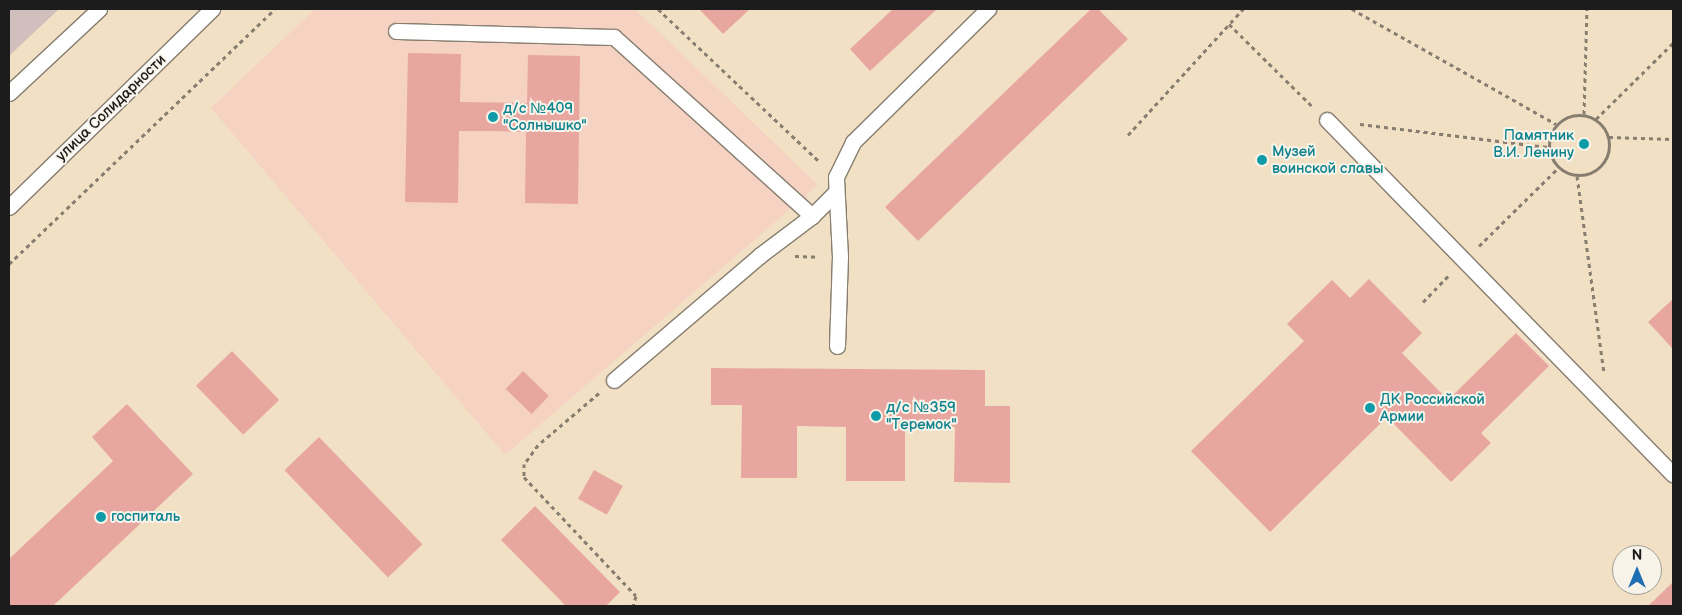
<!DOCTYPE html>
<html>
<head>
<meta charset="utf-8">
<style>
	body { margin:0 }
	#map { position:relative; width:1682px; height:615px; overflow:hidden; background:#f2e0c5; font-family:"Balsamiq Sans",sans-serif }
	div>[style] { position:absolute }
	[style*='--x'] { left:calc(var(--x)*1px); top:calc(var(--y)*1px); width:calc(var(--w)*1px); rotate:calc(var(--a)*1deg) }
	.built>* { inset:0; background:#f5d2c2 }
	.industrial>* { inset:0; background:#d1bfbd }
	.building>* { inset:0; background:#e7a7a0; transform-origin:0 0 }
	.path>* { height:3px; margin-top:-1.5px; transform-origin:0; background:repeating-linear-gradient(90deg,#877e70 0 4px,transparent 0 8px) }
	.path>.ring { margin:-1.5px; padding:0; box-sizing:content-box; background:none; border:3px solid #877e70; border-radius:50% }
	.roads { filter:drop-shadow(1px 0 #877e70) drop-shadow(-1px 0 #877e70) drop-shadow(0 1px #877e70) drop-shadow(0 -1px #877e70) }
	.service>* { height:15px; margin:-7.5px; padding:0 7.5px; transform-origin:7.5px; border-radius:7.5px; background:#fff }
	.dots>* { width:14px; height:14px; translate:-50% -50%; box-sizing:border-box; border:2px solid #f7f3e8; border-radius:50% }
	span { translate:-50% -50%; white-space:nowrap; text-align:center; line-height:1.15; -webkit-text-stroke:4px #f7f3e8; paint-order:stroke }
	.street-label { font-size:15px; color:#1c1c1c }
	.culture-label { font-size:15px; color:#0d838f }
	.left { translate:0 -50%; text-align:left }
	.right { translate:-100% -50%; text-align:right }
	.frame { position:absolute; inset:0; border:10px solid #1c1c1c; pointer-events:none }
	.north { position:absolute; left:1612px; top:545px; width:50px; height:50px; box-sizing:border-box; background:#f7f3e8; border:1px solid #9f9d96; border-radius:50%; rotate:0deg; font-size:14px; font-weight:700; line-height:20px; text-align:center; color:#1c1c1c }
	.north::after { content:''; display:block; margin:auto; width:18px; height:22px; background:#1f6fb2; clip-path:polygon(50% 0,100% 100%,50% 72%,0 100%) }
</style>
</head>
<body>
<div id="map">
	<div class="built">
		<div style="clip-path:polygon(315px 9px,635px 9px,818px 185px,505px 455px,211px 108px)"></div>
	</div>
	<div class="industrial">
		<div style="clip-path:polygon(9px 9px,59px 9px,9px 56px)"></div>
	</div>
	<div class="building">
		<div style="clip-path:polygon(699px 9px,750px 9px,723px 34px)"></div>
		<div style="clip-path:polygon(893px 9px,937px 9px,870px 71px,850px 49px)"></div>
		<div style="clip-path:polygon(1091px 9px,1098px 9px,1128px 39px,918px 241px,885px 207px)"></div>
		<div style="clip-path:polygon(408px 53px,461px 54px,460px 102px,527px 103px,528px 55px,580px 56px,578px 204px,525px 203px,526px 132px,493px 131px,459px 131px,458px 203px,405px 202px)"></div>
		<div style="clip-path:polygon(1369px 279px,1422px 333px,1402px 353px,1448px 400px,1516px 333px,1549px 366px,1481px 433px,1491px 443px,1451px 482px,1387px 417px,1270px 532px,1191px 451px,1304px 341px,1287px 324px,1332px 280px,1350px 298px)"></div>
		<div style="clip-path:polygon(1673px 299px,1673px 349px,1648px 322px)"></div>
		<div style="left:232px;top:351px;width:68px;height:50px;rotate:46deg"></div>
		<div style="clip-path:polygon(711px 368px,985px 370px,985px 406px,1010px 406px,1010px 483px,954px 482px,955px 427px,905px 427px,905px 481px,846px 481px,846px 427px,797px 426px,797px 478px,741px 478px,742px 405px,711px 405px)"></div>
		<div style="left:523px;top:371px;width:36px;height:25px;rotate:44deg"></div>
		<div style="clip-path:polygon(127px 404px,193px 474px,53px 606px,9px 606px,9px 559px,113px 461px,92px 437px)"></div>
		<div style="left:319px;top:437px;width:149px;height:48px;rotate:46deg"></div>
		<div style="left:594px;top:470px;width:33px;height:33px;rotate:29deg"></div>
		<div style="clip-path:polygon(535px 506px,620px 592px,606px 606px,566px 606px,501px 540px)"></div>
		<div style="clip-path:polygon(1673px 582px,1673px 606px,1648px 606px)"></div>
	</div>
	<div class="path">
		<div style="--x:658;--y:9;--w:224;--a:43.4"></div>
		<div style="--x:1352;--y:9;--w:234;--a:29.4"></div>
		<div style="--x:1229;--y:24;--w:117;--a:44.7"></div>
		<div style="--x:1584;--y:114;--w:105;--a:-88.4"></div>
		<div class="ring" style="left:1549px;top:115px;width:57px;height:57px"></div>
		<div style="--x:1596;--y:119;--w:108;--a:-44.6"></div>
		<div style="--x:1360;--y:124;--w:189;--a:7"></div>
		<div style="--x:1128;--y:135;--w:171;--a:-47.6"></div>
		<div style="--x:1609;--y:137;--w:64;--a:1.8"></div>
		<div style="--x:1577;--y:176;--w:199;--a:82.2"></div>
		<div style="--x:1479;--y:246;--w:111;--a:-44.6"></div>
		<div style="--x:795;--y:256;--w:24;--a:2"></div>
		<div style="--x:9;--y:264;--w:368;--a:-43.8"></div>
		<div style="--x:1423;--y:302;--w:37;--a:-46"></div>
		<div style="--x:599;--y:393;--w:80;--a:139.6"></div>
		<div style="--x:538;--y:445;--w:24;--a:126"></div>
		<div style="--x:524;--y:464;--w:13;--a:90"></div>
		<div style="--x:524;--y:477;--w:163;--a:46.7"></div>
		<div style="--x:636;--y:596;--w:10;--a:107"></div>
	</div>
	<div class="roads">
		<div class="service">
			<div style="--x:396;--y:31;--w:218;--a:1.6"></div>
			<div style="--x:614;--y:37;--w:267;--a:42.1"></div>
			<div style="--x:9;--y:93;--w:123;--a:-43"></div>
			<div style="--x:1327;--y:120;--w:495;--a:45.7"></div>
			<div style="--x:9;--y:207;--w:284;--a:-44.3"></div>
			<div style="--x:837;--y:346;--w:89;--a:-88.1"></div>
			<div style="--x:840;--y:257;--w:80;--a:-92.9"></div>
			<div style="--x:836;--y:177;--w:39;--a:-64"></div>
			<div style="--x:853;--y:142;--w:190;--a:-44.6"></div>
			<div style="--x:614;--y:380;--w:191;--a:-40.5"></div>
			<div style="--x:759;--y:256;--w:66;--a:-37"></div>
			<div style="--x:812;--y:216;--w:33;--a:-45"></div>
		</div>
	</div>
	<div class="dots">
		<div style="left:493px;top:117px;background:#0f9aa8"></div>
		<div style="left:1584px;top:144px;background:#0f9aa8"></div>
		<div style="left:1262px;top:160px;background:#0f9aa8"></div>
		<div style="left:1370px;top:408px;background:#0f9aa8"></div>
		<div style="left:876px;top:416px;background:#0f9aa8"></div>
		<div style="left:101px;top:517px;background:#0f9aa8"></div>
	</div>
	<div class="street-label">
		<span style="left:111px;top:108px;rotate:-44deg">улица Солидарности</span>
	</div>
	<div class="culture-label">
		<span class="left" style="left:503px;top:117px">д/с №409<br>"Солнышко"</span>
		<span class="right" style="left:1574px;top:144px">Памятник<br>В.И. Ленину</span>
		<span class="left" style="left:1272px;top:160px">Музей<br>воинской славы</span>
		<span class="left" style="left:1380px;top:408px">ДК Российской<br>Армии</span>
		<span class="left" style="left:886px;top:416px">д/с №359<br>"Теремок"</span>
		<span class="left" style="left:111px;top:517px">госпиталь</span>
	</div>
	<div class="frame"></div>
	<div class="north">N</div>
</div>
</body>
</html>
